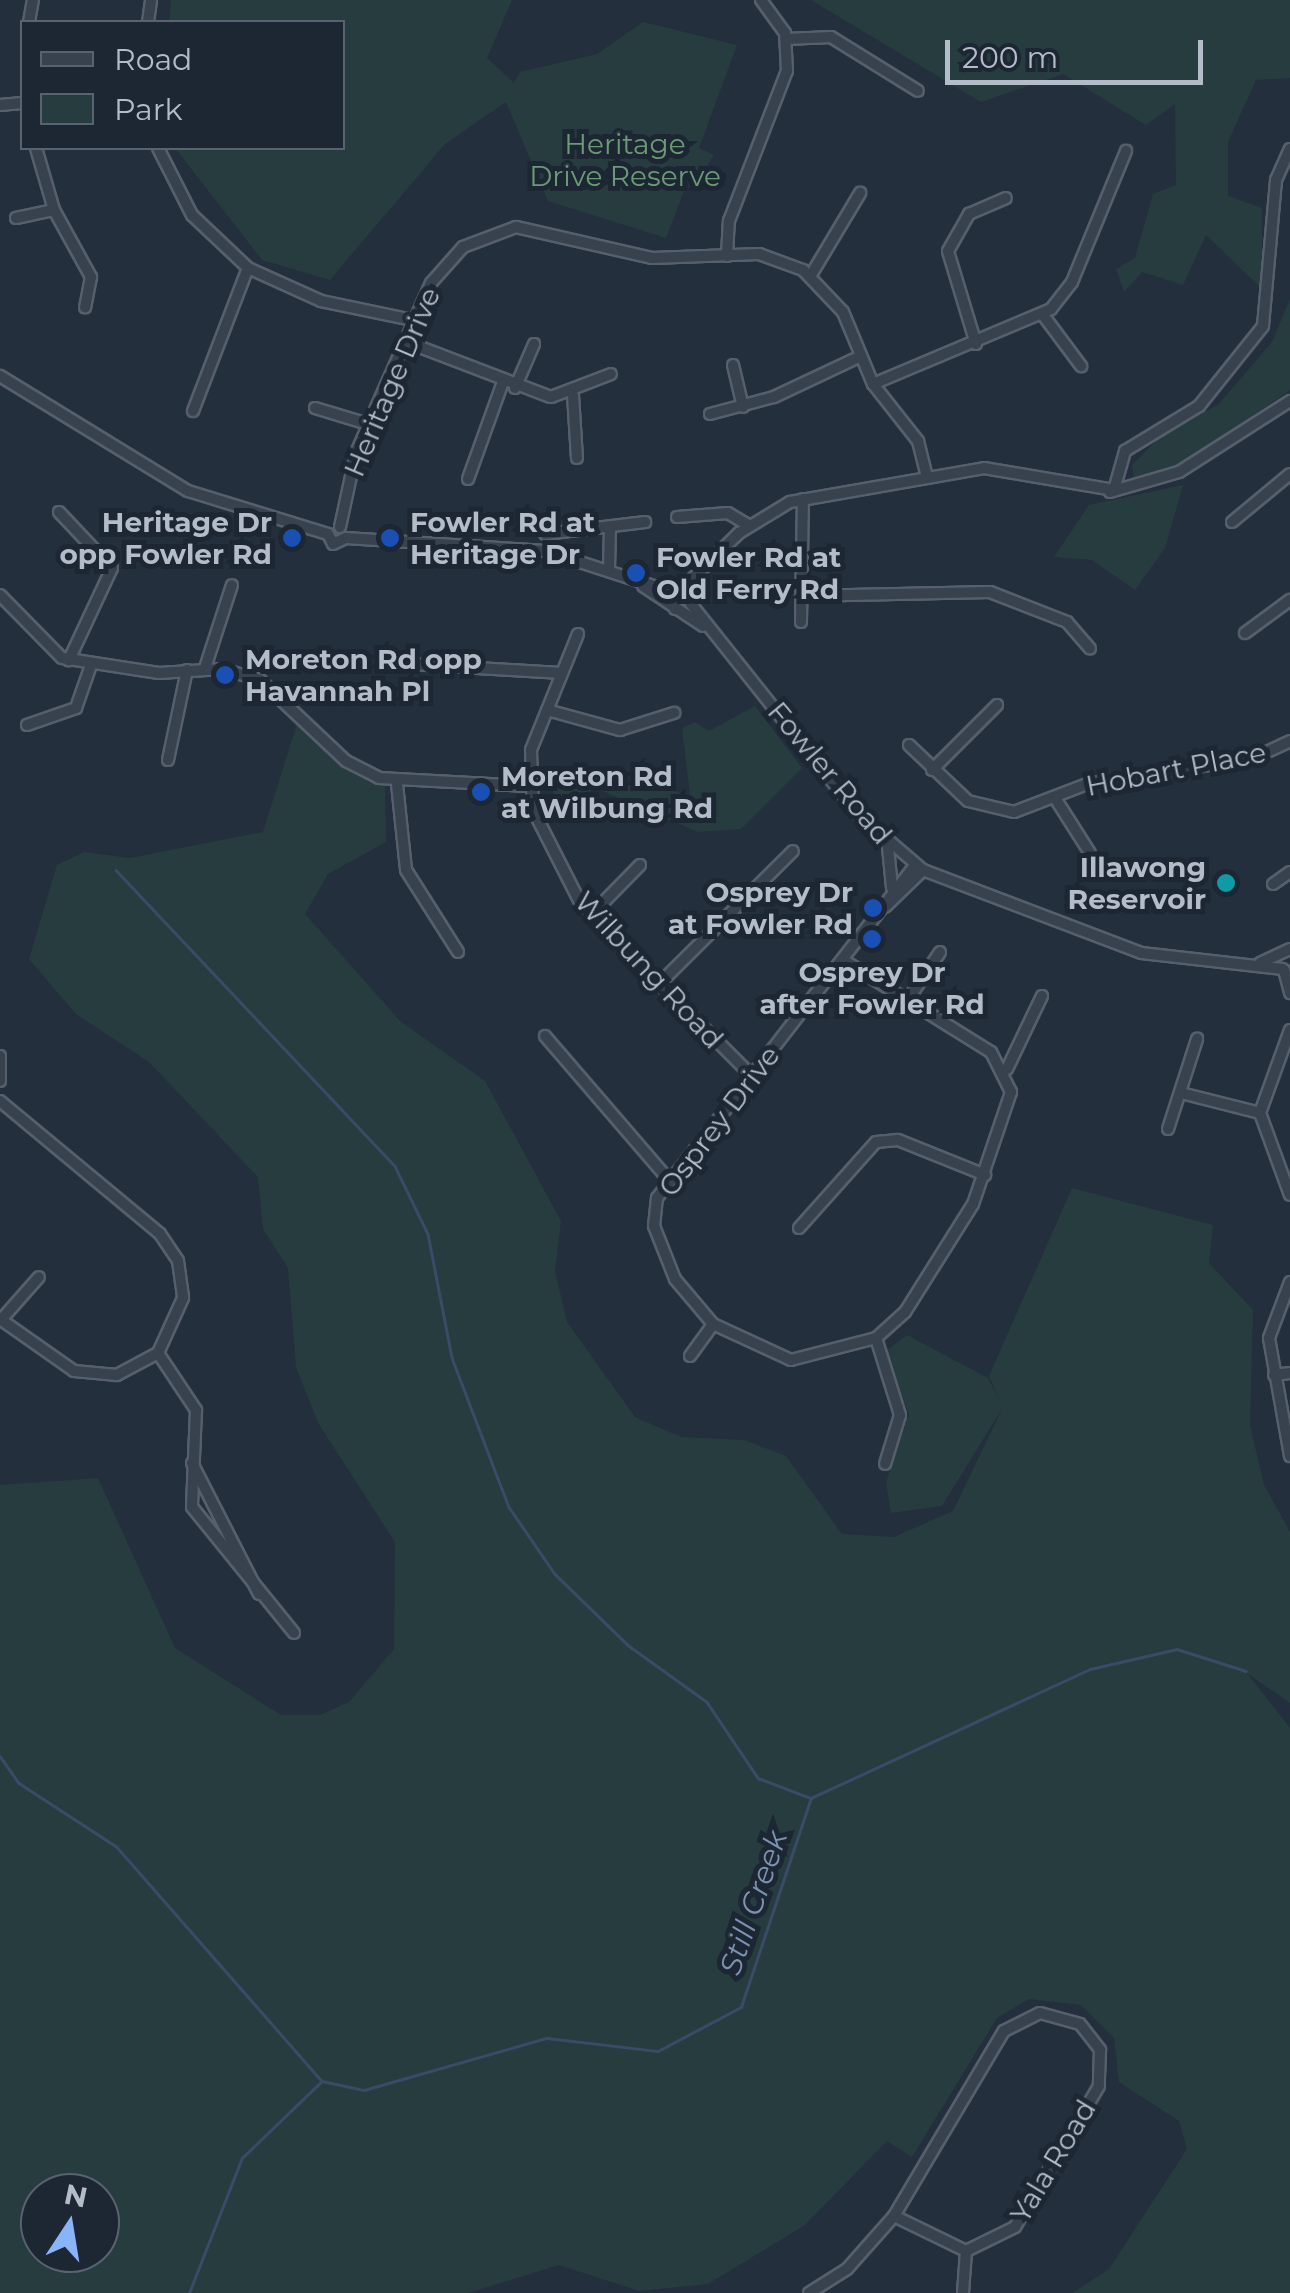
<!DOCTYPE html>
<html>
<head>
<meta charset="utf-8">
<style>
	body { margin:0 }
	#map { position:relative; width:1290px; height:2293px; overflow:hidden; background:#242f3e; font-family:Montserrat,sans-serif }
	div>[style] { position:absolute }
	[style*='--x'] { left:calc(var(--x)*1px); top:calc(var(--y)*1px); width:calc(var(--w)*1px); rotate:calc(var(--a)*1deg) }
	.green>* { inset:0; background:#263c3f }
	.stream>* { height:2.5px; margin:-1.25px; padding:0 1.25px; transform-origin:1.25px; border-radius:1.25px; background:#394c67 }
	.roads { filter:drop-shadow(2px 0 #565f6c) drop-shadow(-2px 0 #565f6c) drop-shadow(0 2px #565f6c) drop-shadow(0 -2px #565f6c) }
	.minor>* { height:10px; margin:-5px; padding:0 5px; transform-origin:5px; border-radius:5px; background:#38414e }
	.dots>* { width:28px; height:28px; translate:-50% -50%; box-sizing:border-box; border:5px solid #1d2633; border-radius:50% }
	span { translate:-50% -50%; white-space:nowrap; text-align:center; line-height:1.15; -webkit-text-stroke:10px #1d2633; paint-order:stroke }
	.park-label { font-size:28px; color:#6b9a76 }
	.street-label { font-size:28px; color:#b4bcc9 }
	.poi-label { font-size:28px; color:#b4bcc9; font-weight:700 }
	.right { translate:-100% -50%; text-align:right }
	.left { translate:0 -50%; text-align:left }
	.water-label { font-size:30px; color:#7c92b1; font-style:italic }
	.legend { position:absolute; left:20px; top:20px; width:325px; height:130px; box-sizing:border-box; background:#1d2633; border:2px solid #59626f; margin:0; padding:12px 18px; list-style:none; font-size:30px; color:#b4bcc9 }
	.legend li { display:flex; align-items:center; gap:20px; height:50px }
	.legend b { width:50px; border:2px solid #59626f }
	.north { position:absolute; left:20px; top:2173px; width:100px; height:100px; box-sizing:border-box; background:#1d2633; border:2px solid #59626f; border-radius:50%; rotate:12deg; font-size:28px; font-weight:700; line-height:40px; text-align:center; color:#b4bcc9 }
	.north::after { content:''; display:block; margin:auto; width:35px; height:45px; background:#8ab4f8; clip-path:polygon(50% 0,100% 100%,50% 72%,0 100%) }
	.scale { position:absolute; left:945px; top:40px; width:258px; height:45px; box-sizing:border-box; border:5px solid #b4bcc9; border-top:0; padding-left:12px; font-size:30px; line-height:35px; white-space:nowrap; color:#b4bcc9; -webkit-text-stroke:8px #1d2633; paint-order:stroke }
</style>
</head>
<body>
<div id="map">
	<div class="green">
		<div style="clip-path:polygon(171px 0,512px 0,487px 58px,514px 83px,520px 72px,597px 54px,643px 22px,737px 45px,699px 148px,714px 155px,700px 176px,690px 175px,666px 238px,548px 201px,506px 102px,445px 144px,330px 280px,262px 260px,175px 148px,342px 148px,342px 22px,169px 22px)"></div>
		<div style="clip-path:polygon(811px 0,1290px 0,1290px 78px,1256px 80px,1228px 142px,1228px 196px,1262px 208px,1262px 289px,1206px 235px,1183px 285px,1142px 272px,1124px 292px,1116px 269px,1135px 258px,1153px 194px,1176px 185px,1175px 104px,1146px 125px,1063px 74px,981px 102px)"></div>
		<div style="clip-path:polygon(1290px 299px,1290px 390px,1182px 464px,1134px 478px,1132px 465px,1164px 433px,1218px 405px,1272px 342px)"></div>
		<div style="clip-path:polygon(1183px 485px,1165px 548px,1135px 590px,1092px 560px,1054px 557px,1089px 505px)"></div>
		<div style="clip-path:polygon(755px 706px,802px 768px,741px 829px,698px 832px,598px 789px,555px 800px,551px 781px,584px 776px,690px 794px,682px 728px,695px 722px,709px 731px)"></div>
		<div style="clip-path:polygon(evenodd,297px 724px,356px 775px,385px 786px,386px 842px,328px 874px,305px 914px,401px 1022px,485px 1081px,561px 1221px,555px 1271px,567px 1322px,635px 1417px,681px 1437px,744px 1440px,786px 1456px,842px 1534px,894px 1537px,953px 1511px,1003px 1407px,942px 1506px,891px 1513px,886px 1482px,909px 1414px,886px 1351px,907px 1335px,988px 1378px,1000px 1401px,989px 1376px,1072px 1188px,1213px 1225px,1209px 1263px,1253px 1310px,1250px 1425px,1264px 1485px,1290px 1532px,1290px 1703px,1247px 1673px,1290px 1728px,1290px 2293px,1072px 2293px,1109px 2269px,1187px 2149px,1179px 2121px,1119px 2082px,1114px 2038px,1081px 2005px,1029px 1999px,997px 2018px,912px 2157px,887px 2141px,805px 2225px,708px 2284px,639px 2291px,559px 2265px,468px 2293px,0 2293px,0 1485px,98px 1478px,175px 1648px,281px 1715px,320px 1715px,349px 1702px,394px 1649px,395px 1542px,318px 1423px,296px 1367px,288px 1268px,263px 1229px,258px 1177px,149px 1062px,76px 1014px,29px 959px,57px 865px,84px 852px,130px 858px,263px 832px,297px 724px,40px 2193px,100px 2193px,100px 2253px,40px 2253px,40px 2193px)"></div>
	</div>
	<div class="stream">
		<div style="--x:116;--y:870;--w:407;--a:46.7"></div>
		<div style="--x:395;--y:1166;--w:76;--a:64.1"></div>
		<div style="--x:428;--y:1234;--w:126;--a:79"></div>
		<div style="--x:452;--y:1358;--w:160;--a:69.1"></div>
		<div style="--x:509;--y:1507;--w:81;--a:55.5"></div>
		<div style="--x:555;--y:1574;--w:102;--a:44.2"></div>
		<div style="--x:628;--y:1645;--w:97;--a:35.8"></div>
		<div style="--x:707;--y:1702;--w:92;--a:56.1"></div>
		<div style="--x:758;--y:1778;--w:57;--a:20.7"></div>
		<div style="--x:0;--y:1756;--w:33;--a:55"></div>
		<div style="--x:19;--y:1783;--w:117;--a:33.1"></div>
		<div style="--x:117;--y:1847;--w:311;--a:48.8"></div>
		<div style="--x:322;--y:2081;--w:43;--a:12.1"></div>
		<div style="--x:364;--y:2090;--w:190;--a:-15.9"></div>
		<div style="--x:547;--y:2038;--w:112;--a:6.7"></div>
		<div style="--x:658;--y:2051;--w:94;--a:-27.9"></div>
		<div style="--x:741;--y:2007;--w:220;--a:-71.5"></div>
		<div style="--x:811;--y:1798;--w:307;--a:-24.8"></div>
		<div style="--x:1090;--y:1669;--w:89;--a:-12.9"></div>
		<div style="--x:1177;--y:1649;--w:72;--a:17.7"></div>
		<div style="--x:189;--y:2293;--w:145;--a:-68.6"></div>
		<div style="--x:242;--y:2158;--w:108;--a:-43.9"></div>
	</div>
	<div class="roads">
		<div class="minor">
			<div style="--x:29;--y:22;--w:22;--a:-80"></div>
			<div style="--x:148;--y:22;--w:22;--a:-82"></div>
			<div style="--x:786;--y:39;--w:45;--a:-2.5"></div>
			<div style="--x:831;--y:37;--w:102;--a:31.8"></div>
			<div style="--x:0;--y:105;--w:22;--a:-5"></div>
			<div style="--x:36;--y:148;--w:65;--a:73.8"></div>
			<div style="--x:54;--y:210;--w:77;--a:61.1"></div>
			<div style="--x:91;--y:277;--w:31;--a:101"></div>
			<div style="--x:158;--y:148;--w:75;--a:63.1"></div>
			<div style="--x:192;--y:215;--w:77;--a:43.4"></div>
			<div style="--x:248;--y:268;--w:80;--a:24.3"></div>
			<div style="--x:321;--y:301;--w:94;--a:11.7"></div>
			<div style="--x:16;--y:218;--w:39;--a:-12"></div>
			<div style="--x:727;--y:256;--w:35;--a:-87"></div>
			<div style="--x:729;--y:221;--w:161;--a:-68.9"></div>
			<div style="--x:787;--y:71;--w:38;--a:-93"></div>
			<div style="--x:785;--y:33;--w:41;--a:-126"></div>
			<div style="--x:811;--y:275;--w:96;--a:-59.1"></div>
			<div style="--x:1043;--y:315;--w:64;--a:53.3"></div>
			<div style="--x:404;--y:341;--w:157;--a:20.9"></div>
			<div style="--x:551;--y:397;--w:64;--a:-21"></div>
			<div style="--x:976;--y:344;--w:97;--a:-106.8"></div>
			<div style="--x:948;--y:251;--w:43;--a:-60.4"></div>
			<div style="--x:969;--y:214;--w:40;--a:-23.4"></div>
			<div style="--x:733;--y:365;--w:43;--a:76.6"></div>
			<div style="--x:0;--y:376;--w:220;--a:31.5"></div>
			<div style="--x:188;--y:491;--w:146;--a:17.1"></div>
			<div style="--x:873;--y:384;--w:193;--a:-22.8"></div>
			<div style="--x:1051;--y:309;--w:34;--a:-52"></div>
			<div style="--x:1072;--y:282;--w:142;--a:-67.6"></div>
			<div style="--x:515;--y:388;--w:48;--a:-66.6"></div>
			<div style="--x:573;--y:395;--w:63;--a:86.4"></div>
			<div style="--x:315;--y:408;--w:55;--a:16.8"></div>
			<div style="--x:193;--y:411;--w:153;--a:-69"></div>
			<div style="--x:710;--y:414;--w:66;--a:-14.9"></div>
			<div style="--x:774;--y:397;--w:94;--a:-25.2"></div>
			<div style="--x:468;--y:479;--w:103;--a:-70.2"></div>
			<div style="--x:1114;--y:490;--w:41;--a:-74.2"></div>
			<div style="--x:1125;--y:451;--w:87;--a:-31.3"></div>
			<div style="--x:1199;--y:406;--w:102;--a:-51.3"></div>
			<div style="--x:1263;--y:326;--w:147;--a:-84.9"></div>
			<div style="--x:1276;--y:180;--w:34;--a:-66"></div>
			<div style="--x:1110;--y:492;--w:72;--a:-16.2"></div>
			<div style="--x:1179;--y:472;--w:132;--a:-32.6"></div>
			<div style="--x:59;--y:512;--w:77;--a:46.6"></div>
			<div style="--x:112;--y:568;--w:102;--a:115.1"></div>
			<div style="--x:677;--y:517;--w:51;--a:-4.5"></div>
			<div style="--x:728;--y:513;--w:23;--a:31"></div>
			<div style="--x:1232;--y:522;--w:75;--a:-39.6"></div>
			<div style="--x:340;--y:527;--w:76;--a:-77.8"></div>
			<div style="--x:356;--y:453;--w:186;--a:-66.2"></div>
			<div style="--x:431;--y:283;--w:48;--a:-48.4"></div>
			<div style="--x:463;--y:247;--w:57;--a:-20.7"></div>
			<div style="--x:516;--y:227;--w:139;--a:12.8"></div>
			<div style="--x:652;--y:258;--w:107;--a:-2.1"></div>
			<div style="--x:759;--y:254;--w:47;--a:20"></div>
			<div style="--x:803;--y:270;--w:58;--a:46.4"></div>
			<div style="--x:843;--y:312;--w:78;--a:67.4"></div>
			<div style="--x:873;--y:384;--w:73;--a:51.7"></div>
			<div style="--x:918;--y:441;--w:38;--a:76"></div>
			<div style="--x:328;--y:534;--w:11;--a:63"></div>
			<div style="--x:333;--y:544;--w:14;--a:-25"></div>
			<div style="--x:545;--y:534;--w:101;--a:-6.8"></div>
			<div style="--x:346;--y:538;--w:200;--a:3.7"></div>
			<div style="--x:546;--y:551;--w:139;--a:18"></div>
			<div style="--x:609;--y:569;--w:41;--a:-88.6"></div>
			<div style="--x:643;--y:586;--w:72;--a:33.7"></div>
			<div style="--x:0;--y:595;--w:88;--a:45.5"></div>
			<div style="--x:62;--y:658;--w:98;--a:8.8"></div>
			<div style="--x:159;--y:673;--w:63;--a:-3.6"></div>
			<div style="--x:222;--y:669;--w:40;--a:16"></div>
			<div style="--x:260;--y:680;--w:118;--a:43.3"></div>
			<div style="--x:346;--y:761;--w:37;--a:27"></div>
			<div style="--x:379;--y:778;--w:148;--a:3.1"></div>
			<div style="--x:803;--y:596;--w:187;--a:-1.2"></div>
			<div style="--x:990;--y:592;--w:83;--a:21.3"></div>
			<div style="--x:1067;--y:622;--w:35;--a:49"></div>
			<div style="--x:691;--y:604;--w:270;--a:51.5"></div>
			<div style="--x:859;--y:815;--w:84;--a:40.7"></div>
			<div style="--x:923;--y:870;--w:234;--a:20.8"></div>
			<div style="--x:1142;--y:953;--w:141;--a:6.5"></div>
			<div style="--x:675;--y:609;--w:12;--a:-95"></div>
			<div style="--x:674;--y:597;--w:91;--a:-44.6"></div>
			<div style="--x:739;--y:533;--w:60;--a:-31.3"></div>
			<div style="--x:790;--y:502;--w:197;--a:-9.9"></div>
			<div style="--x:984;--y:468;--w:132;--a:9.6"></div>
			<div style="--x:801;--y:622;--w:123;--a:-89.1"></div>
			<div style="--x:1245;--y:633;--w:56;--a:-36.3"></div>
			<div style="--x:578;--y:634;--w:125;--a:112.1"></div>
			<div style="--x:531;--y:750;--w:60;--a:88.1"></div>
			<div style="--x:533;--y:810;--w:108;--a:63"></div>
			<div style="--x:582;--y:906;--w:239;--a:45"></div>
			<div style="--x:393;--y:663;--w:168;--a:3.4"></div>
			<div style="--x:205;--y:668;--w:87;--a:-72"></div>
			<div style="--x:547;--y:710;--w:76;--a:15.3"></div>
			<div style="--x:620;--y:730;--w:57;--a:-17.5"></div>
			<div style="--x:27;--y:725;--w:52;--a:-19.1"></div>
			<div style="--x:76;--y:708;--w:46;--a:-70.8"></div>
			<div style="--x:909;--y:745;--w:81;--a:43.5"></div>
			<div style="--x:968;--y:801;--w:47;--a:13.4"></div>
			<div style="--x:1014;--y:812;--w:78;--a:-21"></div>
			<div style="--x:1087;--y:784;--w:169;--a:-8.8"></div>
			<div style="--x:1254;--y:758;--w:40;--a:-25"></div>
			<div style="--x:168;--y:760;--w:92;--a:-78.1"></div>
			<div style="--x:932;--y:770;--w:92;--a:-45"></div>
			<div style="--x:397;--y:784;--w:86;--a:84"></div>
			<div style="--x:406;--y:870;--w:97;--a:57.6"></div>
			<div style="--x:1055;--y:798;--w:65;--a:57.5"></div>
			<div style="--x:888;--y:847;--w:41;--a:84.4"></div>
			<div style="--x:1273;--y:884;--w:21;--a:-35"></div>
			<div style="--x:885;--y:907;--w:53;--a:-44.2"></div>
			<div style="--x:591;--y:915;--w:70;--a:-45.6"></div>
			<div style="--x:843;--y:960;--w:174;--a:31.9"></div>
			<div style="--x:991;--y:1052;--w:45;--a:63.4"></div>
			<div style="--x:1011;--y:1092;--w:118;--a:108.7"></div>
			<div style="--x:973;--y:1204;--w:128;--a:122.2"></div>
			<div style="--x:905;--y:1312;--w:39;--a:138"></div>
			<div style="--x:876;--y:1338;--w:88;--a:165.5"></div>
			<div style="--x:791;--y:1360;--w:86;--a:-155.2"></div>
			<div style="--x:713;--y:1324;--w:59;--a:-130.2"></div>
			<div style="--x:675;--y:1279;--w:57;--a:-111.6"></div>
			<div style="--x:654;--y:1226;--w:28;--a:-84"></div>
			<div style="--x:657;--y:1198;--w:421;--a:-52.2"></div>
			<div style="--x:1260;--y:963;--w:33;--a:-25"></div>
			<div style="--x:1284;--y:970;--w:24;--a:75"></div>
			<div style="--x:660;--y:983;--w:187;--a:-44.8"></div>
			<div style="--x:907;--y:1001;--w:59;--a:-56"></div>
			<div style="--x:1290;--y:1030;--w:88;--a:109.9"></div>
			<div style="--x:1260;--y:1113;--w:87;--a:69.9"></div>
			<div style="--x:545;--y:1036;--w:189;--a:49.3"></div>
			<div style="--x:0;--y:1056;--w:25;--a:90"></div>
			<div style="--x:1007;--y:1069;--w:81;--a:-64.4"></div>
			<div style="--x:1185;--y:1094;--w:77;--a:14.2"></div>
			<div style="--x:0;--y:1101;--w:208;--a:39.7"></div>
			<div style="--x:160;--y:1234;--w:32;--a:56"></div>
			<div style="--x:178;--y:1261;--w:37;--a:82"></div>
			<div style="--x:183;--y:1298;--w:60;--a:114.4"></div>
			<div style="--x:158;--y:1353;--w:47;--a:151.8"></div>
			<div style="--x:117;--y:1375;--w:43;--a:-174.7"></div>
			<div style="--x:74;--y:1371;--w:90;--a:-144.9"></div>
			<div style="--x:1168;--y:1129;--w:95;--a:-72.1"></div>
			<div style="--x:799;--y:1228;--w:115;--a:-48.2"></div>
			<div style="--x:876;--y:1142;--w:22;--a:-5"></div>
			<div style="--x:898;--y:1140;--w:94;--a:21.9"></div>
			<div style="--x:1290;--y:1282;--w:60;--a:110.6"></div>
			<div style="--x:1269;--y:1338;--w:120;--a:79.9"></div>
			<div style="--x:1;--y:1320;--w:57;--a:-48.5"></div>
			<div style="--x:876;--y:1338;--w:81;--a:72.7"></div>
			<div style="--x:900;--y:1415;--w:51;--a:107"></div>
			<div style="--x:158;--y:1353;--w:69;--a:56.3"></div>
			<div style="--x:196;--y:1410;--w:97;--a:92.4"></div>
			<div style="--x:192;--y:1507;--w:162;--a:51"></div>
			<div style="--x:690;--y:1356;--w:39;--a:-54"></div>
			<div style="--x:1274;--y:1375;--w:16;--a:-7"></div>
			<div style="--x:192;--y:1463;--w:147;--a:62.9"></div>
			<div style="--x:809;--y:2293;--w:45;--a:-32.3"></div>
			<div style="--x:847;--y:2269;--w:71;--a:-48.4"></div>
			<div style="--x:894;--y:2216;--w:215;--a:-59.3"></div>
			<div style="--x:1004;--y:2031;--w:40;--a:-26.6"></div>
			<div style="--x:1040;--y:2013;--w:41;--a:15.4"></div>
			<div style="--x:1080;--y:2024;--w:33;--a:52"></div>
			<div style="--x:1100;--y:2050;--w:36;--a:92"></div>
			<div style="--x:1099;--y:2086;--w:164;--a:120.8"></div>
			<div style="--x:1015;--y:2227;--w:55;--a:153.9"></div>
			<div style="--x:966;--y:2251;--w:80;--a:-154.1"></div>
			<div style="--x:963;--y:2293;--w:42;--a:-85.9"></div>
		</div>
	</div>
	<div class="dots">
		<div style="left:292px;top:538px;background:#1a4fb4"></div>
		<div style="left:390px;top:538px;background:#1a4fb4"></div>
		<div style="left:636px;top:573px;background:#1a4fb4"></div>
		<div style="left:225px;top:675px;background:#1a4fb4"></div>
		<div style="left:481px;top:792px;background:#1a4fb4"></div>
		<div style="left:1226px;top:883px;background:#0f9aa8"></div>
		<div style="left:873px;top:908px;background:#1a4fb4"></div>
		<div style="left:872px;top:939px;background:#1a4fb4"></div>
	</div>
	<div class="park-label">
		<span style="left:625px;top:160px">Heritage<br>Drive Reserve</span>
	</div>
	<div class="street-label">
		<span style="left:392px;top:382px;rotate:-67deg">Heritage Drive</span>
		<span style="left:1176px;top:769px;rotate:-11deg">Hobart Place</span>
		<span style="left:830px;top:773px;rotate:50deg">Fowler Road</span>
		<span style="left:649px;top:970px;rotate:47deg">Wilbung Road</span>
		<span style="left:719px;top:1121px;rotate:-53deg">Osprey Drive</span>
		<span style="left:1053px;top:2161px;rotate:-59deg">Yala Road</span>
	</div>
	<div class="poi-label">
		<span class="right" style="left:272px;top:538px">Heritage Dr<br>opp Fowler Rd</span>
		<span class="left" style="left:410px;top:538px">Fowler Rd at<br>Heritage Dr</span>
		<span class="left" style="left:656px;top:573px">Fowler Rd at<br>Old Ferry Rd</span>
		<span class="left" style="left:245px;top:675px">Moreton Rd opp<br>Havannah Pl</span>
		<span class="left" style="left:501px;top:792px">Moreton Rd<br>at Wilbung Rd</span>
		<span class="right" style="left:1206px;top:883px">Illawong<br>Reservoir</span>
		<span class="right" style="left:853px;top:908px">Osprey Dr<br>at Fowler Rd</span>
		<span style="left:872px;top:988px">Osprey Dr<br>after Fowler Rd</span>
	</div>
	<div class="water-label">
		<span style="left:754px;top:1903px;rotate:-71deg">Still Creek</span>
	</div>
	<ul class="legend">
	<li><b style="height:12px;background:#38414e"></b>Road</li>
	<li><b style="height:28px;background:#263c3f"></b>Park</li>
	</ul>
	<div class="north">N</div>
	<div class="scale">200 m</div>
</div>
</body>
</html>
